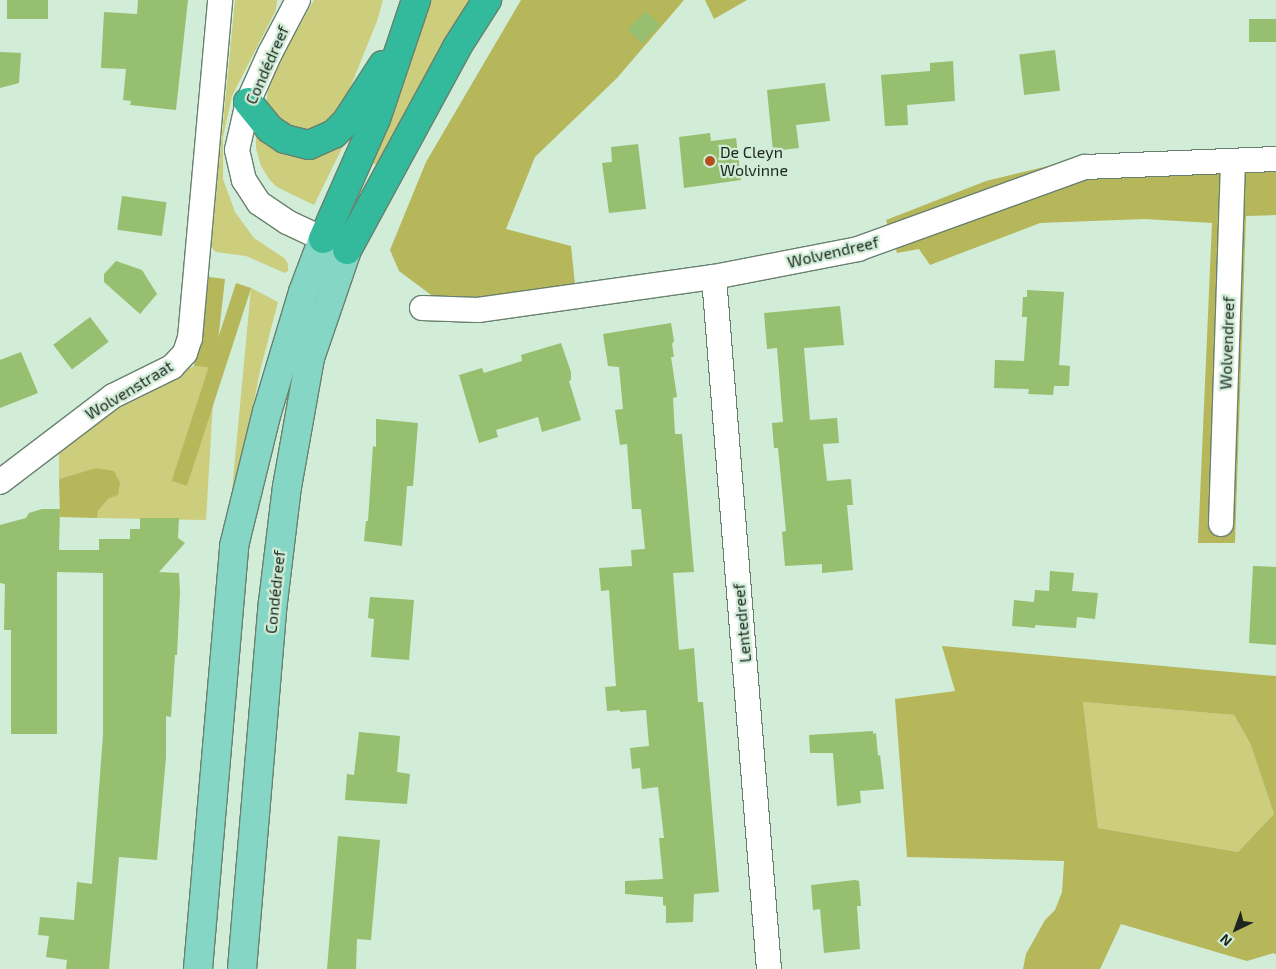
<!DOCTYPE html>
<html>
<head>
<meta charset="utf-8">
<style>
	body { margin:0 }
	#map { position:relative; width:1276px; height:969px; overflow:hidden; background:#d1ecd7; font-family:"Exo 2",sans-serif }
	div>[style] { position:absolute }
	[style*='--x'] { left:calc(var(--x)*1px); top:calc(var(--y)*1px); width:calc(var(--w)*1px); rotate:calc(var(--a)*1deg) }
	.green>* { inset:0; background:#cccd7d }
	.forest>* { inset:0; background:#b6b75b; transform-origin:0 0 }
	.building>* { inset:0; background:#96bf6f; transform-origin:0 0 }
	.roads { filter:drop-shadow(1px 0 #68816e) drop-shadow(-1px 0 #68816e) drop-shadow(0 1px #68816e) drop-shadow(0 -1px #68816e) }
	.minor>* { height:24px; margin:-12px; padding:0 12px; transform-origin:12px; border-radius:12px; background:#fff }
	.major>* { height:28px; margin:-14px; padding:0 14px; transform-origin:14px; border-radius:14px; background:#85d6c4 }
	.highway>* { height:28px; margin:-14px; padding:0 14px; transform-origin:14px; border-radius:14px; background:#33ba9c }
	.dots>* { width:14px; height:14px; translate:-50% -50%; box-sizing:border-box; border:2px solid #d1ecd7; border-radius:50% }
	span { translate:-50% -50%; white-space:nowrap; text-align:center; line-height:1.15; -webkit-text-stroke:4.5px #d1ecd7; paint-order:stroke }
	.street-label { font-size:16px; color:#1d271f }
	.poi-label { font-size:16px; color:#1d271f }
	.left { translate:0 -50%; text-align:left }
	.north { position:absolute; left:1211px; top:904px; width:50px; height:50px; -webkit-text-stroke:4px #d1ecd7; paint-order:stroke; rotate:222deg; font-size:14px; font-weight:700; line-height:20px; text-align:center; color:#1d271f }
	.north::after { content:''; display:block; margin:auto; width:18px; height:22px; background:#1d271f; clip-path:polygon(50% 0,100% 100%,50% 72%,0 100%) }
</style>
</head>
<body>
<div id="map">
	<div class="green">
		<div style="clip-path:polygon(235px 0,277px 0,277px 3px,275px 12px,232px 96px,223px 137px,223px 179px,235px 212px,254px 238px,284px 258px,288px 264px,288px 271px,285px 273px,246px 256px,216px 252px,211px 247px)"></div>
		<div style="clip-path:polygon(314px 0,383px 0,377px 21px,340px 113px,323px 130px,291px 134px,269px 110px,267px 99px,268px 82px)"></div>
		<div style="clip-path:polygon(430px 0,471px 0,377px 165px,366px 161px,390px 108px)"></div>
		<div style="clip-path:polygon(256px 130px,345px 142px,314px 205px,277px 187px,269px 179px,261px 166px,256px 148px)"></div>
		<div style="clip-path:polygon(251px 288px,278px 302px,260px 371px,237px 487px,232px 491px)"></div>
		<div style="clip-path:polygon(194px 366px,215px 368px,206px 520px,97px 518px,98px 511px,109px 498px,95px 468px,59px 479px,59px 447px,145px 388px)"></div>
		<div style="clip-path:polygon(1083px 702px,1234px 715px,1250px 743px,1274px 814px,1238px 852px,1098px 828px)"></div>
	</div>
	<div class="forest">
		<div style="clip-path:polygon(521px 0,684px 0,617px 78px,535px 157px,506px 229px,571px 246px,575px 284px,477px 298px,434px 297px,399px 271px,390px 250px,426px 162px)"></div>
		<div style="clip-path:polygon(705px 0,747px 0,714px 19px)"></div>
		<div style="clip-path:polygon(1276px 149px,1276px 215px,1246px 216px,1235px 543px,1198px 543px,1212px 223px,1144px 219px,1040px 223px,930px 265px,919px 249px,897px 253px,886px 220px,986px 181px,1077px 159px)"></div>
		<div style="clip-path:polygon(209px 277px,225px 279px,215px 368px,194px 366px)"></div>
		<div style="left:236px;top:283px;width:16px;height:208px;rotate:18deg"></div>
		<div style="clip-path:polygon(95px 468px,114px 471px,120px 483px,118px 495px,109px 498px,98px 511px,97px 518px,60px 517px,59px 479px)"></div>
		<div style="clip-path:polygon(evenodd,942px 646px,1276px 676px,1276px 955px,1274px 953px,1247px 961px,1121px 924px,1100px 969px,1023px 969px,1026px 954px,1045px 920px,1055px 910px,1062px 892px,1064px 861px,907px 857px,895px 699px,955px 691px,942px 646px,1083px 702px,1234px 715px,1250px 743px,1274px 814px,1238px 852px,1098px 828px,1083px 702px)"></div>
	</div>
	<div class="building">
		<div style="left:7px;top:0;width:41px;height:19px"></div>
		<div style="clip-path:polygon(138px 0,188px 0,176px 110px,130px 105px,131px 101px,123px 100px,126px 69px,101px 68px,104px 12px,137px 14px)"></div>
		<div style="left:646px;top:11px;width:20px;height:26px;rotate:45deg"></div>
		<div style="left:1276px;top:19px;width:23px;height:27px;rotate:90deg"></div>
		<div style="left:1055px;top:50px;width:41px;height:36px;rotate:83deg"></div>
		<div style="clip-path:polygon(0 52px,21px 53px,19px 83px,0 88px)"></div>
		<div style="clip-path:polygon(953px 61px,955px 101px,907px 105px,908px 125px,885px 126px,881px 75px,930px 71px,930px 63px)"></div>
		<div style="clip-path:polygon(825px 83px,830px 121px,796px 125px,799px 148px,773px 151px,767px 90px)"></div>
		<div style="clip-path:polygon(710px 133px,711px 141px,736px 138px,741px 180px,684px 188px,679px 137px)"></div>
		<div style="clip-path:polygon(638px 144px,646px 209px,609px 213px,602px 163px,612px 162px,611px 147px)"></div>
		<div style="left:122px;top:196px;width:45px;height:34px;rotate:8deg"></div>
		<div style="clip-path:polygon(116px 261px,142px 270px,157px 294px,140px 314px,104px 282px,104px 274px)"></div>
		<div style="clip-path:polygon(1027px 290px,1064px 292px,1059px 365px,1070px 366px,1069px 386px,1054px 386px,1053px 395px,1028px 394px,1029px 389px,994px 388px,995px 360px,1024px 361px,1027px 317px,1022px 317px,1023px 297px,1027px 297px)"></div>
		<div style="clip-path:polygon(840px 306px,844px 345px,804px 348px,810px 420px,837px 418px,839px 443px,823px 444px,827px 481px,851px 479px,853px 505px,847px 505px,853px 570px,822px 573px,822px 564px,785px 566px,782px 532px,786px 531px,778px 448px,774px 448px,772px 423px,783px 422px,777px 348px,767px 349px,764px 313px)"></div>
		<div style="left:90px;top:317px;width:31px;height:46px;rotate:53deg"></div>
		<div style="clip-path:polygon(671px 323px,674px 341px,672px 344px,674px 357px,671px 357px,677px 397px,673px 398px,675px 434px,682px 434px,694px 572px,673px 573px,679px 650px,694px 648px,698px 702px,703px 702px,719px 892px,694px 894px,693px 922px,666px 923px,666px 906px,663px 905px,663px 897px,625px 894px,625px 881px,663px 879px,659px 838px,664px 838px,658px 787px,642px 789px,640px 768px,632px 769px,630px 748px,649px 746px,646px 710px,620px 712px,620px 710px,607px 711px,605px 687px,616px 686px,609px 590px,601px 591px,599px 568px,632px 566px,631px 550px,645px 549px,641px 509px,632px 509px,627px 444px,620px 445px,615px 410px,623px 409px,619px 367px,608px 366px,603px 334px)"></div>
		<div style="clip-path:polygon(561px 343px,571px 372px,571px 380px,569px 381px,581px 420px,542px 432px,538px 417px,496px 430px,498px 437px,479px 443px,459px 375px,482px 368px,484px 373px,522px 361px,521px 355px)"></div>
		<div style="clip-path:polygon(21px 352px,38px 393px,0 408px,0 360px)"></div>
		<div style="clip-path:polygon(376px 419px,418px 423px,413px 486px,407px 486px,402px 546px,364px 541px,366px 521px,368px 521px,373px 446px,376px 447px)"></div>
		<div style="clip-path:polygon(42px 509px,60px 509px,59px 550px,99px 550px,99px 539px,130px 539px,130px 529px,140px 529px,140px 518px,179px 518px,178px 538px,185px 543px,159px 572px,179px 573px,180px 592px,177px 655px,175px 655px,171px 717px,166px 716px,166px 757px,157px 860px,119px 857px,109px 969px,66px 969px,67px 960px,46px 957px,49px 936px,38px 935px,40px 917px,74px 920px,77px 882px,92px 884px,103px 734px,103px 573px,57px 572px,57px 734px,11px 734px,11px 630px,4px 630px,5px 584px,0 583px,0 525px,26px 518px,29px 513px)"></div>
		<div style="clip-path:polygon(1253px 566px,1276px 567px,1276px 645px,1249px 643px)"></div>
		<div style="clip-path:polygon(1050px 571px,1074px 573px,1072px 591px,1098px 593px,1095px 619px,1077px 617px,1076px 628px,1035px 625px,1035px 628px,1012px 626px,1014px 600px,1034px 602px,1035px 590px,1049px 591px)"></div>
		<div style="clip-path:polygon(370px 597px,414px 600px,409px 660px,371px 657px,374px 619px,368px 618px)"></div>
		<div style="clip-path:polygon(873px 731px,873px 734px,876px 733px,878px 756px,880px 755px,884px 789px,860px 791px,861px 803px,837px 806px,833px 753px,810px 753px,809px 735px)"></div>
		<div style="clip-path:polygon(359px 732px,400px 736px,397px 772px,410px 774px,407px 804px,345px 800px,347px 774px,354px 775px)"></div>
		<div style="clip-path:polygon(338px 836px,380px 840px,371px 940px,357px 939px,356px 969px,327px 969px)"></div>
		<div style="clip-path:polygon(855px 880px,859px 881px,861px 906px,857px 906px,860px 949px,824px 953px,820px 909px,813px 910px,811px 885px)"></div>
	</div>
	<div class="roads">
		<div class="minor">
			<div style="--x:298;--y:0;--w:60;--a:117.8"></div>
			<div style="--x:270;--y:53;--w:54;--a:114.2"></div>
			<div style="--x:248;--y:102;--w:49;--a:102.9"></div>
			<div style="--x:237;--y:150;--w:31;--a:77"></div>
			<div style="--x:244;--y:180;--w:27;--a:57"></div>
			<div style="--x:259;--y:203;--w:34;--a:34"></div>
			<div style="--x:287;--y:222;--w:59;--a:25.3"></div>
			<div style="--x:714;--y:277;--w:694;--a:85.46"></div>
			<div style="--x:422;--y:308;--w:56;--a:2"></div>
			<div style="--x:478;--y:310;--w:238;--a:-8"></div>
			<div style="--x:714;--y:277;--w:147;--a:-11"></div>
			<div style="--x:858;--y:249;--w:241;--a:-19.9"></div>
			<div style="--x:1085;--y:167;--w:191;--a:-2.4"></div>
			<div style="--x:0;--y:482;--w:142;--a:-37.3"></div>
			<div style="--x:113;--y:396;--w:66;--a:-26.2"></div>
			<div style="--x:172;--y:367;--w:19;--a:-47"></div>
			<div style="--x:185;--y:353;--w:16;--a:-72"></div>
			<div style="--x:190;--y:338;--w:339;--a:-84.9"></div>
			<div style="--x:1221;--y:524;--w:362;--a:-88.1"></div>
		</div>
		<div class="major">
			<div style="--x:198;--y:969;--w:425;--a:-85.1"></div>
			<div style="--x:234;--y:546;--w:138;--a:-76.2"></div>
			<div style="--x:267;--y:412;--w:125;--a:-73.3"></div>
			<div style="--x:303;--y:292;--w:57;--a:-69.3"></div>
			<div style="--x:242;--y:969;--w:368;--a:-85.2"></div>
			<div style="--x:273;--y:602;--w:116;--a:-83.1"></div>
			<div style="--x:287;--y:487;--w:131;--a:-79.9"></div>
			<div style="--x:310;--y:358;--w:114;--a:-71.1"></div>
		</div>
		<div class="highway">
			<div style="--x:248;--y:102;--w:35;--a:51"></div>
			<div style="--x:270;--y:129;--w:18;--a:34"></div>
			<div style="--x:285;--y:139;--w:25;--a:14"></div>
			<div style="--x:309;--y:145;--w:27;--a:-24"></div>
			<div style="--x:334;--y:134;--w:17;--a:-45"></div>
			<div style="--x:346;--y:122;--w:68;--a:-57"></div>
			<div style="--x:323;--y:239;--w:131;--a:-66.2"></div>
			<div style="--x:376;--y:119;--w:126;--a:-71.4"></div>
			<div style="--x:347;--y:250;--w:231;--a:-61.5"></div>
			<div style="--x:457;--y:47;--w:56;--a:-57.4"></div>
		</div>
	</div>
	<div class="dots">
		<div style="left:710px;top:161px;background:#b4501b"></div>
	</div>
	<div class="street-label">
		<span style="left:267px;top:65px;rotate:-66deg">Condédreef</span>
		<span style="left:833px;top:252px;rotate:-13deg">Wolvendreef</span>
		<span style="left:1227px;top:343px;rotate:-88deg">Wolvendreef</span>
		<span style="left:129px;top:390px;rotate:-31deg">Wolvenstraat</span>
		<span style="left:275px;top:592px;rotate:-84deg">Condédreef</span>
		<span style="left:742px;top:623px;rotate:-95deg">Lentedreef</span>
	</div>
	<div class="poi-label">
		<span class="left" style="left:720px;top:161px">De Cleyn<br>Wolvinne</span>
	</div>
	<div class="north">N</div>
</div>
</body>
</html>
